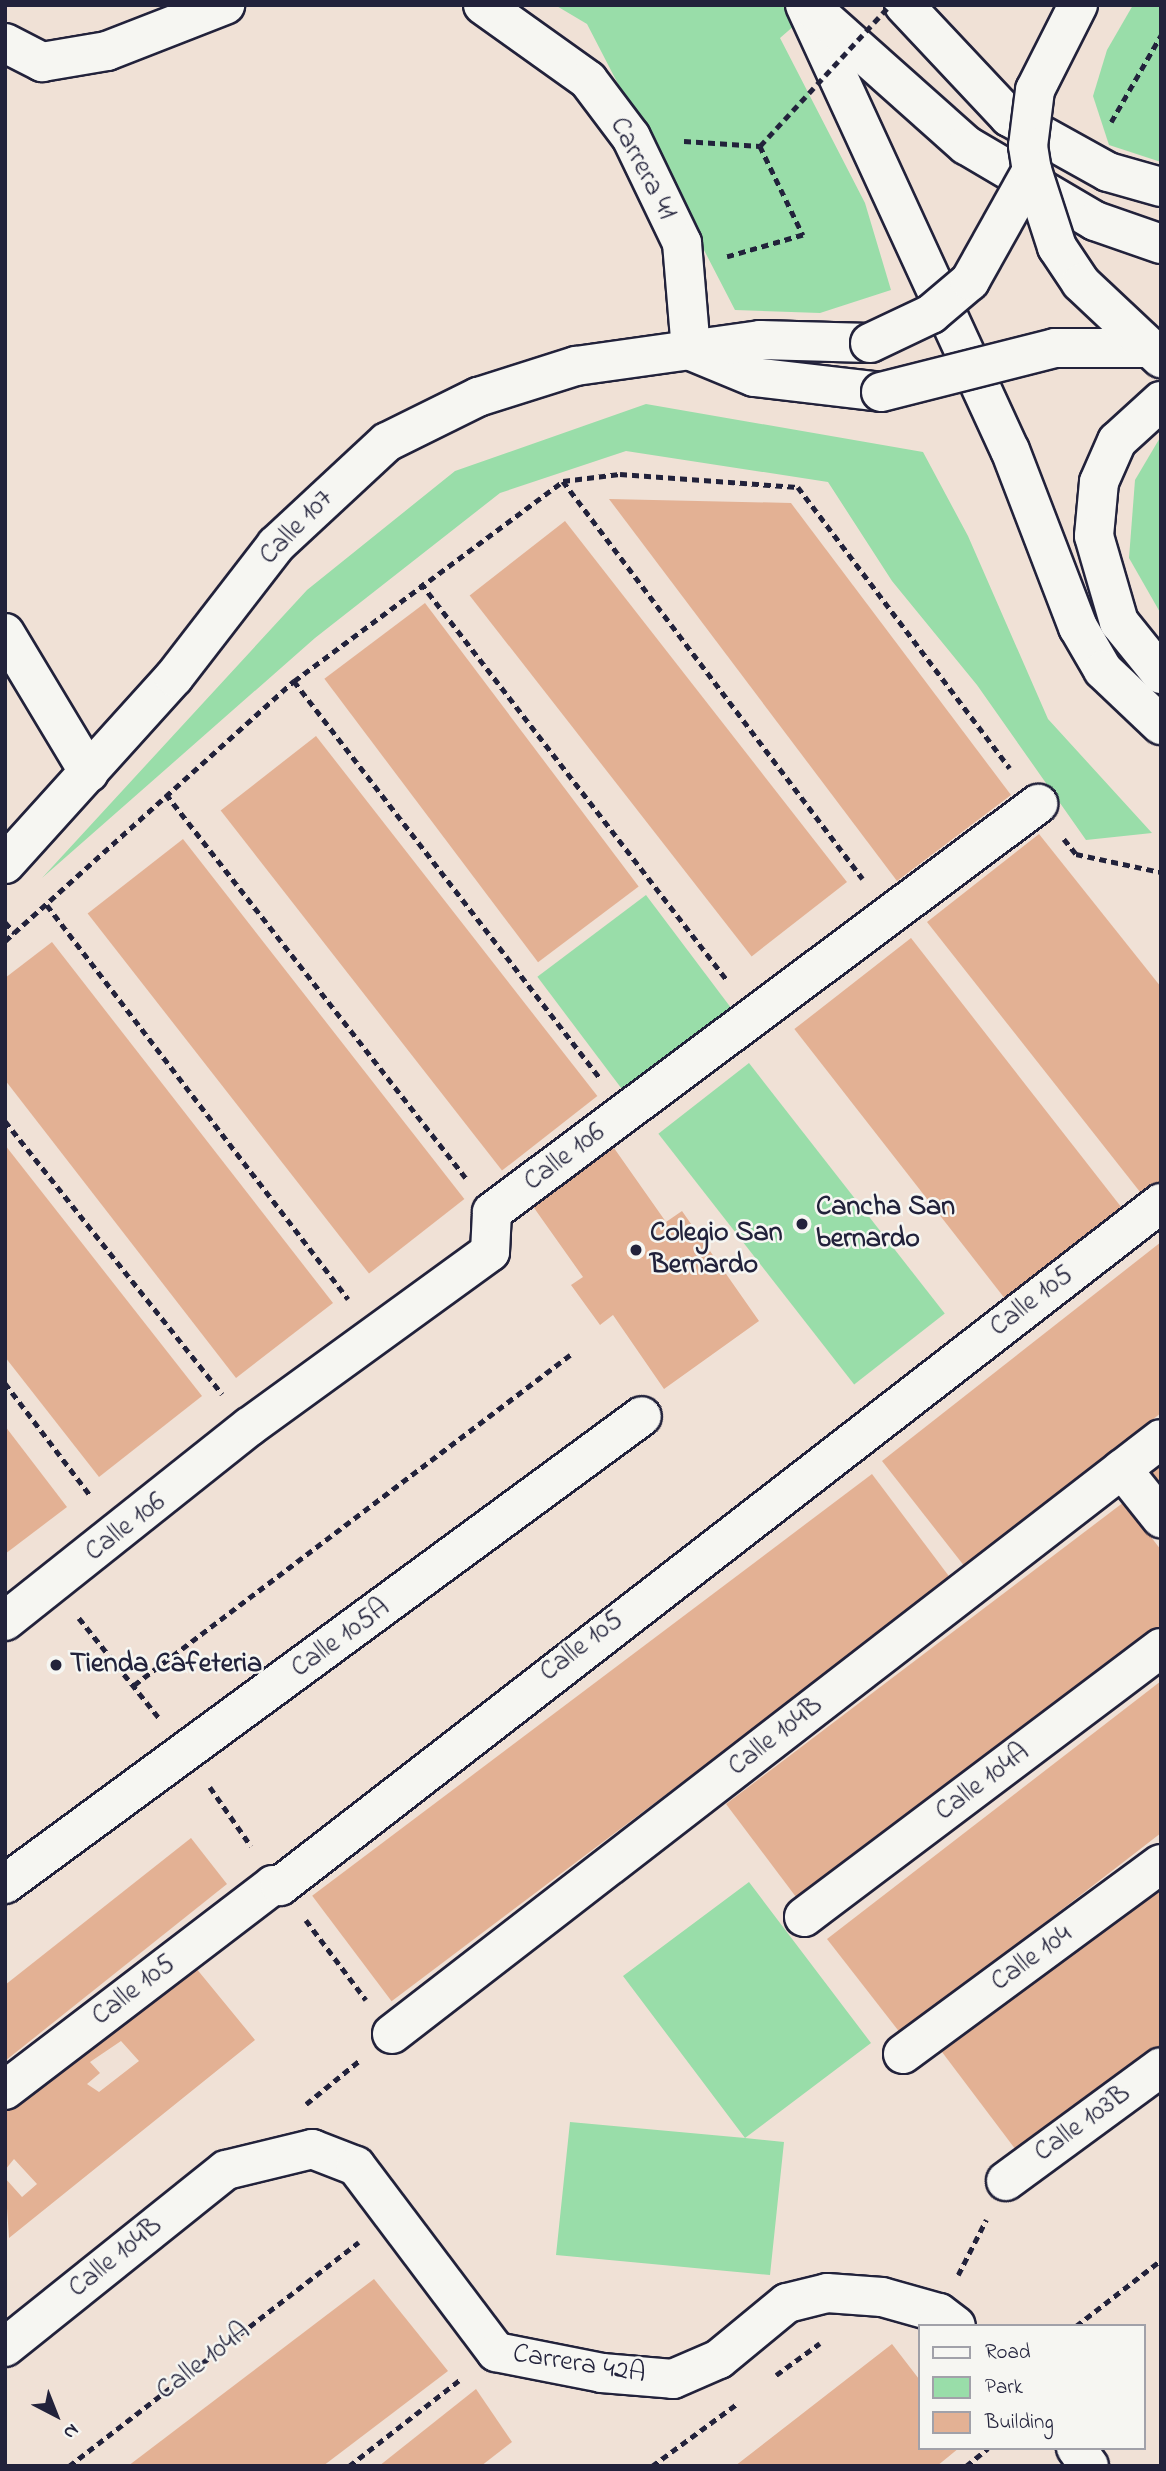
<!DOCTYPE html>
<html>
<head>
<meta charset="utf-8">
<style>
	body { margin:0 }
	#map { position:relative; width:1166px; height:2471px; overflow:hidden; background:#f0e1d6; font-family:"Indie Flower",sans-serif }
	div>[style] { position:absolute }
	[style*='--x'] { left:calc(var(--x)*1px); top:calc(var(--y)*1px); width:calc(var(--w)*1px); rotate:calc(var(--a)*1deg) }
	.green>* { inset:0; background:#99dda9; transform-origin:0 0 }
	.building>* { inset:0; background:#e3b194; transform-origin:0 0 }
	.path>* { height:4.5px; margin-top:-2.25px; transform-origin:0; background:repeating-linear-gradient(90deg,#22223b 0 7px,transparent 0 12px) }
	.roads { filter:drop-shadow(2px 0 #22223b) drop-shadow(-2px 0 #22223b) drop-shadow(0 2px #22223b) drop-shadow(0 -2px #22223b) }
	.minor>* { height:38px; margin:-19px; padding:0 19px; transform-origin:19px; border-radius:19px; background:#f6f6f2 }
	.tertiary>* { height:38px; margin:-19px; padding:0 19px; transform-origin:19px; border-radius:19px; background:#f6f6f2 }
	.secondary>* { height:38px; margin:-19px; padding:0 19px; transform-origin:19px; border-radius:19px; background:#f6f6f2 }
	.path-bridge>* { height:4.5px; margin-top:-2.25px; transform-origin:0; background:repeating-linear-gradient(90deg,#22223b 0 7px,transparent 0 12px) }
	.bridges { filter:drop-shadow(2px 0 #22223b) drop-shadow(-2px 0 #22223b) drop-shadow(0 2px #22223b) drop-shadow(0 -2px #22223b) }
	.tertiary-bridge>* { height:38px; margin:-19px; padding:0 19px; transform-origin:19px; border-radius:19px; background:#f6f6f2 }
	.secondary-bridge>* { height:38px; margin:-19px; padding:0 19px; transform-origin:19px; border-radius:19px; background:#f6f6f2 }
	.dots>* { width:19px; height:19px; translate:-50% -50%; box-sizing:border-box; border:4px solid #f6f6f2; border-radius:50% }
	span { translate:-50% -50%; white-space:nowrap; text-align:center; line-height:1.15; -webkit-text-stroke:5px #f6f6f2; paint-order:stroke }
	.street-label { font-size:28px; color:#22223b }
	.poi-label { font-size:28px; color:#22223b; font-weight:700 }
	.left { translate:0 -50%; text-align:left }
	.frame { position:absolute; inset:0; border:7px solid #22223b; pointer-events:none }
	.legend { position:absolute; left:918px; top:2324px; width:228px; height:126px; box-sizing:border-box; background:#f6f6f2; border:2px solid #a1a1a9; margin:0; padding:9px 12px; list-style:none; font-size:21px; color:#22223b }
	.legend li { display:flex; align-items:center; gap:14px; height:35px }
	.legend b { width:35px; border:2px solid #a1a1a9 }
	.north { position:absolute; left:21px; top:2380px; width:70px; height:70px; -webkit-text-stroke:5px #f6f6f2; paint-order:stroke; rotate:138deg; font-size:19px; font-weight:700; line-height:28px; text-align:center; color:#22223b }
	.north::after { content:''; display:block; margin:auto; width:24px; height:32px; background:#22223b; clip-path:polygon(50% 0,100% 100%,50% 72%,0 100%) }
</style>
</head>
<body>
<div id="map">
	<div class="green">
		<div style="clip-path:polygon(555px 5px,818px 5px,780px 38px,865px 203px,891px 290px,820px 313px,735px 310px,587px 24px)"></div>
		<div style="clip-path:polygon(1133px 5px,1161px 5px,1161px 162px,1109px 145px,1093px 96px,1107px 50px)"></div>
		<div style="clip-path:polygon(646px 404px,923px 452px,968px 536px,1048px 719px,1152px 833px,1086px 840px,977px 685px,892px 581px,828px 482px,626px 451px,500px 493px,315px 638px,42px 878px,307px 590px,455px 471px)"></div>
		<div style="clip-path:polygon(1161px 436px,1161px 614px,1129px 558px,1135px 480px)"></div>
		<div style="left:646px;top:895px;width:147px;height:136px;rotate:53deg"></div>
		<div style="left:749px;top:1063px;width:318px;height:115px;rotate:52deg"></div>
		<div style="clip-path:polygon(749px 1882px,871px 2043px,745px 2138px,784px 2142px,770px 2275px,556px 2255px,570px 2122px,745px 2138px,623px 1976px)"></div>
	</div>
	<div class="building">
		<div style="clip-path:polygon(609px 499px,791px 503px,1011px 795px,897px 881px)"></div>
		<div style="left:565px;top:521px;width:458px;height:121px;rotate:52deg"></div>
		<div style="left:425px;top:603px;width:355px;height:126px;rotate:53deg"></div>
		<div style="left:316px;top:736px;width:457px;height:121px;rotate:52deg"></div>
		<div style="clip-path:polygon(1039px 834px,1161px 987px,1161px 1184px,1144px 1197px,927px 922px)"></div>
		<div style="left:183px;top:839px;width:457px;height:121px;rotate:52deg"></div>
		<div style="left:911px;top:938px;width:349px;height:148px;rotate:52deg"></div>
		<div style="clip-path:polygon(52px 942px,333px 1303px,236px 1378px,5px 1080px,5px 978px)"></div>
		<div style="clip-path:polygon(5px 1145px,202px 1396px,99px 1477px,5px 1357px)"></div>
		<div style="clip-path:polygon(614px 1148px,666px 1222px,682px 1211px,759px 1321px,664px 1389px,613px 1315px,600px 1325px,571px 1285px,583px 1277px,532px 1205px)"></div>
		<div style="clip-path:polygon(1161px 1242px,1161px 1413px,965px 1567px,882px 1461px)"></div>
		<div style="clip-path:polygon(5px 1426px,67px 1507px,5px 1554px)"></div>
		<div style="clip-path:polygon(1161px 1456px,1161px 1489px,1145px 1469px)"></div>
		<div style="left:872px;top:1474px;width:132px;height:701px;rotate:53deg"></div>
		<div style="clip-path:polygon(1124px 1502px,1161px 1550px,1161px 1626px,799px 1901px,726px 1804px)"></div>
		<div style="clip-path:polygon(1161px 1681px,1161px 1833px,901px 2034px,827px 1939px)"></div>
		<div style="clip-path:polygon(191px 1838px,227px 1884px,5px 2061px,5px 1985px)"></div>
		<div style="clip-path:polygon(1161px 1889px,1161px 2048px,1019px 2154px,942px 2052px)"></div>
		<div style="clip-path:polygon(evenodd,191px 1962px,255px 2040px,9px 2238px,5px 2178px,22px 2197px,37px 2184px,14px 2159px,5px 2170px,5px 2104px,191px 1962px,121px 2041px,139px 2061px,99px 2092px,87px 2084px,100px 2073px,90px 2062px,121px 2041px)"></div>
		<div style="clip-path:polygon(374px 2279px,448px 2371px,323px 2466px,128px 2466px)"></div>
		<div style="clip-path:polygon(892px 2344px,919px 2379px,919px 2448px,959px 2448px,937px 2466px,735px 2466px)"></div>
		<div style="clip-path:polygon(476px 2389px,512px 2442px,481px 2466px,379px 2466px)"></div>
	</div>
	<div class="path">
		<div style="--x:1111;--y:122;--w:100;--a:-60.1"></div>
		<div style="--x:684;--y:141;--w:76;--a:3.8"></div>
		<div style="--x:760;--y:146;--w:99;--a:64.2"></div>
		<div style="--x:803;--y:235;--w:79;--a:163.9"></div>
		<div style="--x:563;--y:481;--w:498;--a:53"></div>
		<div style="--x:421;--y:583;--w:501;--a:52.38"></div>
		<div style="--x:294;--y:681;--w:501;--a:52.38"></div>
		<div style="--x:166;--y:794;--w:487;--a:52"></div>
		<div style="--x:1064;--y:839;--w:19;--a:51"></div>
		<div style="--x:1076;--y:854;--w:87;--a:12"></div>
		<div style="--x:47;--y:905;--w:496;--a:52.6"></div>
		<div style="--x:5;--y:922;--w:15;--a:48"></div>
		<div style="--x:5;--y:941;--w:389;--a:-42"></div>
		<div style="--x:294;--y:681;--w:335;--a:-36.6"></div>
		<div style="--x:563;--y:481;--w:57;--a:-7"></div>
		<div style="--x:620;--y:474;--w:178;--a:4.2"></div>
		<div style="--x:798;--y:487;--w:352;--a:53"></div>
		<div style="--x:5;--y:1121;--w:349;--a:51.5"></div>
		<div style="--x:5;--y:1383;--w:141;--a:52.8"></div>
		<div style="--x:79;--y:1618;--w:128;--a:51.3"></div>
		<div style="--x:134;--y:1685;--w:547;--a:-37.12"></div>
		<div style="--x:210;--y:1787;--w:72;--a:55.2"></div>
		<div style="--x:306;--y:1920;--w:100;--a:53.1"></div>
		<div style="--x:306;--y:2104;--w:68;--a:-39.1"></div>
		<div style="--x:958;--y:2275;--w:62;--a:-63"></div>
		<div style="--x:1076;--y:2326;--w:108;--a:-37.8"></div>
		<div style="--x:776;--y:2375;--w:54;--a:-36"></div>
		<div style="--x:69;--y:2466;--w:366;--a:-37.7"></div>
		<div style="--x:349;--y:2466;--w:143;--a:-37.9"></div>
		<div style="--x:652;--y:2466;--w:107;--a:-36.2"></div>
		<div style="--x:966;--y:2466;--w:28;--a:-39"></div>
	</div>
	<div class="roads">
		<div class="minor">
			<div style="--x:483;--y:5;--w:129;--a:35.5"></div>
			<div style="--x:588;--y:80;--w:71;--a:53"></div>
			<div style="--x:631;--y:137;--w:118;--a:64.3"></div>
			<div style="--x:682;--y:243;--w:108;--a:85.2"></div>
			<div style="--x:5;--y:43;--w:42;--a:27.2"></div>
			<div style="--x:42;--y:62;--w:66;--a:-9.6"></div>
			<div style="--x:107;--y:51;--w:127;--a:-21.3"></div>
			<div style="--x:5;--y:633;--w:163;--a:59"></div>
			<div style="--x:1122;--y:1469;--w:63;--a:51.5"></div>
			<div style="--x:5;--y:1621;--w:312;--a:-38.5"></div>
			<div style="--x:249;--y:1427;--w:298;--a:-36"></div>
			<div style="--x:490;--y:1252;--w:40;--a:-87.1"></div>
			<div style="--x:492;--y:1212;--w:682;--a:-36.77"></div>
			<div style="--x:5;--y:1884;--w:790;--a:-36.3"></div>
			<div style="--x:804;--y:1917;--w:447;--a:-37"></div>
			<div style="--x:392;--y:2034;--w:972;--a:-37.73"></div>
			<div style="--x:903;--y:2054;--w:320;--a:-36.4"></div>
			<div style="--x:5;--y:2090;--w:337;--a:-37.4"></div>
			<div style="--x:273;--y:1885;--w:7;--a:8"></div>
			<div style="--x:280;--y:1886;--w:1115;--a:-37.78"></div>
			<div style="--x:1006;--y:2181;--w:192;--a:-36.3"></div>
		</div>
		<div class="tertiary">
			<div style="--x:691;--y:351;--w:68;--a:22.4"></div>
			<div style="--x:754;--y:377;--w:128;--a:6.7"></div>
			<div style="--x:5;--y:864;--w:252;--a:-47.9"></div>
			<div style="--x:174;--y:677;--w:167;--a:-52.3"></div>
			<div style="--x:276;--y:545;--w:151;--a:-42.9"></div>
			<div style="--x:387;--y:442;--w:102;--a:-26.3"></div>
			<div style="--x:478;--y:397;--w:103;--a:-17.6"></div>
			<div style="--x:576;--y:366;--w:186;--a:-8"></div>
			<div style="--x:760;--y:340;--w:110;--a:1.6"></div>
			<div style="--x:5;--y:2347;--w:283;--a:-38.7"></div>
			<div style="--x:226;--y:2170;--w:89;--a:-13.7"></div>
			<div style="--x:312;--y:2149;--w:47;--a:21.1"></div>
			<div style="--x:356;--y:2166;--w:233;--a:53"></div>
			<div style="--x:496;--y:2352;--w:108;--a:11.2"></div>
			<div style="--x:602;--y:2373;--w:71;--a:4.8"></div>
			<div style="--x:673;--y:2379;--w:50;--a:-23.5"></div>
			<div style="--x:719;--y:2359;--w:88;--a:-39.5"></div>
			<div style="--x:787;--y:2303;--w:41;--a:-14"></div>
			<div style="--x:827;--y:2293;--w:55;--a:4.2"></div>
			<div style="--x:882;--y:2297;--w:59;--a:15.7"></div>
			<div style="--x:939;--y:2313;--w:21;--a:37"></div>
			<div style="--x:1076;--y:2448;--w:22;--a:54"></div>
		</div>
		<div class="secondary">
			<div style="--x:805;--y:5;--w:490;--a:65.3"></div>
			<div style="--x:1010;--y:450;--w:190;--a:69"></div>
			<div style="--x:1078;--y:627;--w:50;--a:59.8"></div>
			<div style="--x:1103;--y:670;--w:80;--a:43.5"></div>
			<div style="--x:904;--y:5;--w:154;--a:46.8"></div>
			<div style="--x:1009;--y:117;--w:113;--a:29.1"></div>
			<div style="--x:1108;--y:172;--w:55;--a:15.8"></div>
			<div style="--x:811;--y:7;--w:208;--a:41.7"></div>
			<div style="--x:966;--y:145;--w:150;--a:30.5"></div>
			<div style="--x:1095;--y:221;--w:70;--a:19.2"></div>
			<div style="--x:1161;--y:401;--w:59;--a:137.7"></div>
			<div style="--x:1117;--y:441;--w:45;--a:113.7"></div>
			<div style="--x:1099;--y:482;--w:54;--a:95.3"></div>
			<div style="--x:1094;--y:536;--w:90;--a:73.8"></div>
			<div style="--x:1119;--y:622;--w:67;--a:51.1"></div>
		</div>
	</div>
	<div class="path-bridge">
		<div style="--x:760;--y:146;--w:192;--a:-47.3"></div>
	</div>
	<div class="bridges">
		<div class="tertiary-bridge">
			<div style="--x:870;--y:343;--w:68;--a:-25.4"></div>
			<div style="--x:931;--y:314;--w:51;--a:-40.2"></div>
			<div style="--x:970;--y:281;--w:127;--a:-60.8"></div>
			<div style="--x:881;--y:392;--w:179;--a:-14.2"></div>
			<div style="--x:1055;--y:348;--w:88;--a:0"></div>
		</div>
		<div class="secondary-bridge">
			<div style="--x:1078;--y:5;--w:95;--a:116.8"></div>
			<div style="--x:1035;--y:90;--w:56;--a:97.1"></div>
			<div style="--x:1028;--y:146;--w:24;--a:81"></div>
			<div style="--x:1032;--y:170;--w:81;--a:72"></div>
			<div style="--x:1057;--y:247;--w:43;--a:56.3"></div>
			<div style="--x:1081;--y:283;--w:110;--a:43.2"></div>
		</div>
	</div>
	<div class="dots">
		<div style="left:802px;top:1224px;background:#22223b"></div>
		<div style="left:636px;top:1250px;background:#22223b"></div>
		<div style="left:56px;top:1665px;background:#22223b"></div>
	</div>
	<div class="street-label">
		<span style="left:642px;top:169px;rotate:62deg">Carrera 41</span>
		<span style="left:297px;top:528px;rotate:-46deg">Calle 107</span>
		<span style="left:565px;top:1158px;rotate:-37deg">Calle 106</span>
		<span style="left:1032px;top:1302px;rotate:-38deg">Calle 105</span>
		<span style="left:126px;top:1528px;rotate:-38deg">Calle 106</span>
		<span style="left:341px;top:1639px;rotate:-36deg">Calle 105A</span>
		<span style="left:582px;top:1647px;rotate:-38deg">Calle 105</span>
		<span style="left:776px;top:1737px;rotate:-38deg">Calle 104B</span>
		<span style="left:983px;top:1783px;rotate:-37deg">Calle 104A</span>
		<span style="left:1032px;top:1959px;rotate:-36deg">Calle 104</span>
		<span style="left:134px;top:1991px;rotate:-38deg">Calle 105</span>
		<span style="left:1083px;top:2124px;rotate:-36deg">Calle 103B</span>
		<span style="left:116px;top:2258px;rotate:-39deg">Calle 104B</span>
		<span style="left:204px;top:2362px;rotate:-37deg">Calle 104A</span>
		<span style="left:579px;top:2365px;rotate:9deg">Carrera 42A</span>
	</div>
	<div class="poi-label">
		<span class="left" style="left:816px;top:1224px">Cancha San<br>bernardo</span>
		<span class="left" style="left:650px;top:1250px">Colegio San<br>Bernardo</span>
		<span class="left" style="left:70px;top:1665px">Tienda Cafeteria</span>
	</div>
	<div class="frame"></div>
	<ul class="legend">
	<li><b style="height:9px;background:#f6f6f2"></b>Road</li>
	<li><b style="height:19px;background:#99dda9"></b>Park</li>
	<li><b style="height:19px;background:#e3b194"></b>Building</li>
	</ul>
	<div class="north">N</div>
</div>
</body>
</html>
